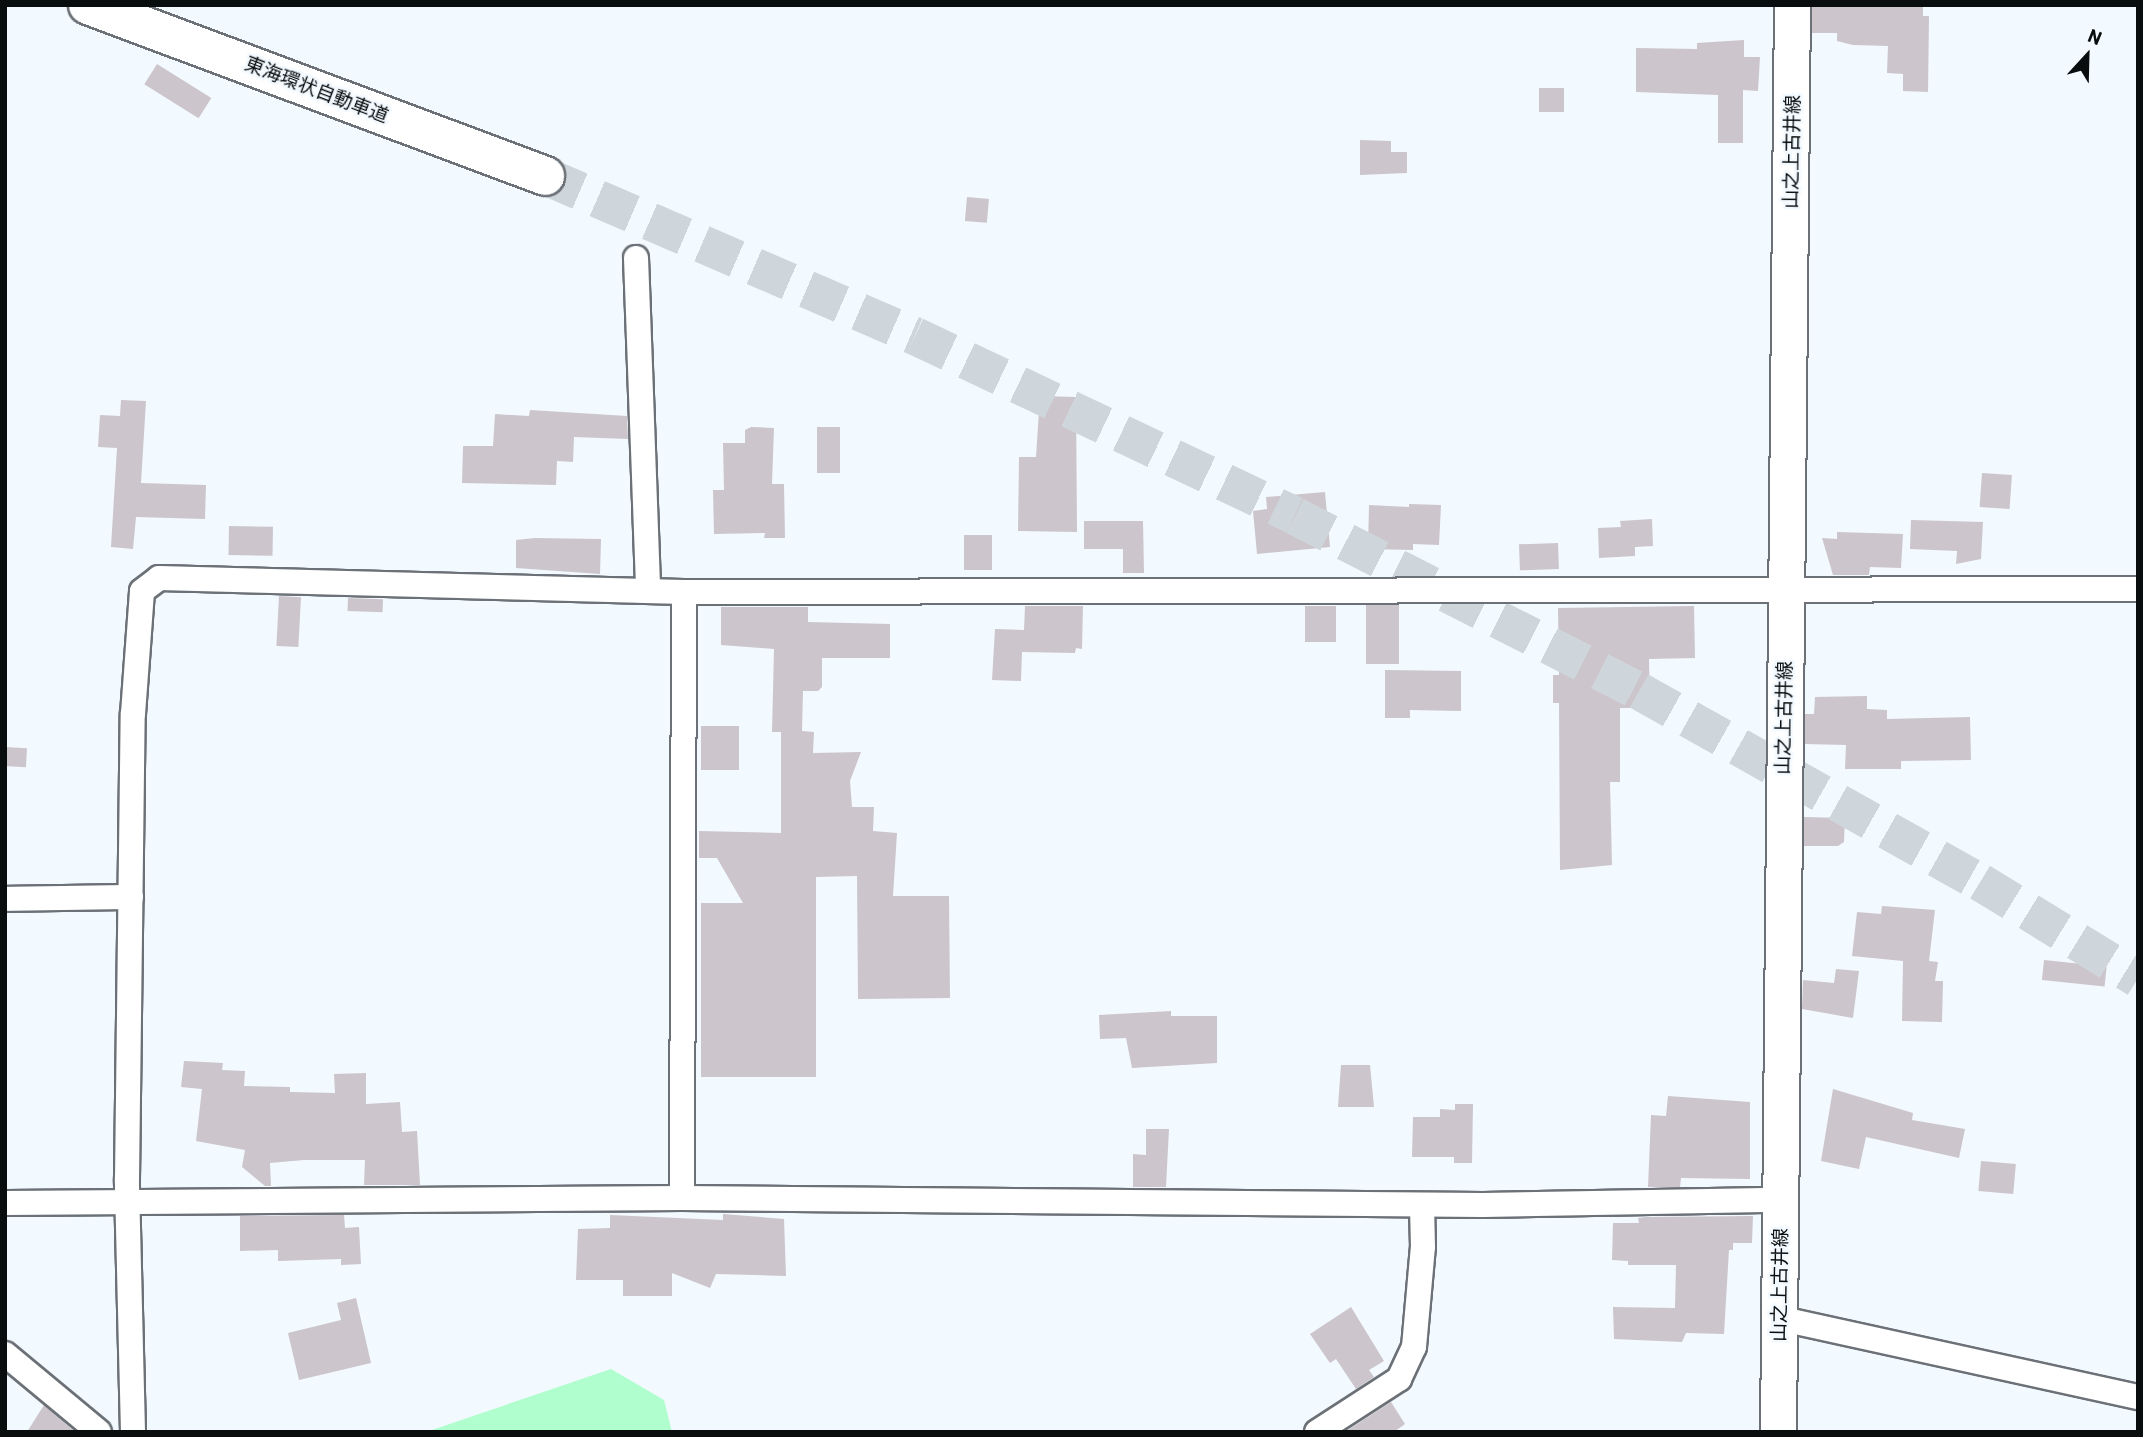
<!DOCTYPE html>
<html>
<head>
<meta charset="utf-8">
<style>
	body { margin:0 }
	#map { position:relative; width:2143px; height:1437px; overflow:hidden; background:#f2f9ff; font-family:Barlow,"Noto Sans JP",sans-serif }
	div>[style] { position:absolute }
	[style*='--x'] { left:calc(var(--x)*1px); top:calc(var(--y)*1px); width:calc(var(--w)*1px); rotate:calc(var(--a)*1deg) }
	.green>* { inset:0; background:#b0fdcd }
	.building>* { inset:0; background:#ccc5cb; transform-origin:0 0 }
	.motorway-tunnel>* { height:38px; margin-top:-19px; transform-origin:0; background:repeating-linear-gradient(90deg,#cfd6db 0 38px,transparent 0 57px) }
	.roads { filter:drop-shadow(2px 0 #6b7176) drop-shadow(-2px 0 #6b7176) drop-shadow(0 2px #6b7176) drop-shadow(0 -2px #6b7176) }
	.minor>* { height:24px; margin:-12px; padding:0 12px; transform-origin:12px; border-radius:12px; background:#fff }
	.secondary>* { height:35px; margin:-17.5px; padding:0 17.5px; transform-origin:17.5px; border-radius:17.5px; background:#fff }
	.motorway>* { height:38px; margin:-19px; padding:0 19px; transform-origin:19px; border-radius:19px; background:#fff }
	span { translate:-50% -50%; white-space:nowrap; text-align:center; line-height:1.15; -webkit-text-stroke:5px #f2f9ff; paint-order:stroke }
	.street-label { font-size:19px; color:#0a0d0e }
	.frame { position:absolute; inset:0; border:7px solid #0a0d0e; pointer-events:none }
	.north { position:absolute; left:2052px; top:21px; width:70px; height:70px; -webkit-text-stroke:5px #f2f9ff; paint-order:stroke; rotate:22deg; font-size:19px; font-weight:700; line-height:28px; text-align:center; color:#0a0d0e }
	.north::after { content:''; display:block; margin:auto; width:24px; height:32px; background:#0a0d0e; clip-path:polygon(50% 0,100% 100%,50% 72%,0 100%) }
</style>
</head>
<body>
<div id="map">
	<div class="green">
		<div style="clip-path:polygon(611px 1369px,664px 1400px,672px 1432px,426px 1432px)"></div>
	</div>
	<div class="building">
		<div style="clip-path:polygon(1812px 5px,1923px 5px,1923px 16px,1929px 16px,1928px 92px,1903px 91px,1903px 74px,1887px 73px,1888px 46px,1853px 45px,1837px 41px,1837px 33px,1812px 33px)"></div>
		<div style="clip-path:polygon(1744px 40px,1744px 57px,1760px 57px,1758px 91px,1743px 90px,1743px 143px,1718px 143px,1718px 95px,1636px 92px,1636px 48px,1697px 49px,1697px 43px)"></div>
		<div style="left:157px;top:64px;width:64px;height:24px;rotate:32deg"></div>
		<div style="left:1539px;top:88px;width:25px;height:24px"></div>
		<div style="clip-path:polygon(1360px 140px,1391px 141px,1391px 152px,1407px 152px,1407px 173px,1360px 175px)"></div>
		<div style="left:967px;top:197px;width:22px;height:24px;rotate:5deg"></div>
		<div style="clip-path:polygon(1040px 396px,1076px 397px,1077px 532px,1018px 531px,1019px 457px,1036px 457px)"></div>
		<div style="clip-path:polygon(121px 400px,146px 401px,141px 483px,206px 485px,205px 519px,136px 517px,133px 549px,111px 547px,117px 448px,98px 447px,100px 415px,120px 416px)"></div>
		<div style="clip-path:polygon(530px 410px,627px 416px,628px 439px,574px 437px,573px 462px,557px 461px,556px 485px,462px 483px,463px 446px,493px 446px,495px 414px,529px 416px)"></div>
		<div style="clip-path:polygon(751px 427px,774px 428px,772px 484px,784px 484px,785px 538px,764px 538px,765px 533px,714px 534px,713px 490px,724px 490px,723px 443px,745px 443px,745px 430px)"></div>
		<div style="left:817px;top:427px;width:23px;height:46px"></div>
		<div style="left:1982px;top:473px;width:30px;height:34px;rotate:4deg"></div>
		<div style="clip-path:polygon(1325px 492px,1330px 547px,1257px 554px,1253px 511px,1267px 509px,1266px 497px)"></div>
		<div style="clip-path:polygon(1409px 504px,1441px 505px,1439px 545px,1413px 544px,1413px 550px,1368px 549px,1369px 505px,1409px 507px)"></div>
		<div style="clip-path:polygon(1652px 519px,1653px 546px,1635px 547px,1635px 556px,1599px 558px,1598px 528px,1621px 527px,1620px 521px)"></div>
		<div style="clip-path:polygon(1911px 520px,1983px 522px,1981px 559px,1956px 564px,1957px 551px,1910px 549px)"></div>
		<div style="clip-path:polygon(1084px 521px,1143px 521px,1144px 573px,1123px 573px,1123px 549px,1084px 549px)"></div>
		<div style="left:229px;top:526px;width:44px;height:29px;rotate:1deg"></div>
		<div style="clip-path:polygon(1837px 532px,1903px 534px,1901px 568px,1870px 567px,1869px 575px,1833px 575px,1822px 538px,1837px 539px)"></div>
		<div style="left:964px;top:535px;width:28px;height:35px"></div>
		<div style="clip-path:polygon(535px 538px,601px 539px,600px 574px,516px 568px,516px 540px)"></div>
		<div style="left:1558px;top:543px;width:26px;height:39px;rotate:88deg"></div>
		<div style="left:279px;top:596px;width:22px;height:50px;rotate:3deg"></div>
		<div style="left:348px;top:598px;width:35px;height:13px;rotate:2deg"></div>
		<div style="left:1366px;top:605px;width:33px;height:59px"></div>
		<div style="clip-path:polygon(1025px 606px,1083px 606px,1082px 649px,1076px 648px,1075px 653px,1022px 652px,1021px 681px,992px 680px,995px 629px,1024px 630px)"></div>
		<div style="left:1305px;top:606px;width:31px;height:36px"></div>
		<div style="clip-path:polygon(1694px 606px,1695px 658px,1649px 659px,1650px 708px,1620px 708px,1620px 782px,1610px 782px,1612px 865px,1560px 870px,1559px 703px,1553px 703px,1553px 675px,1559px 675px,1558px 608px)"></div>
		<div style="clip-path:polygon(721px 607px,808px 607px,808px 622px,890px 624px,890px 658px,822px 658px,822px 687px,818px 691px,803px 691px,802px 731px,814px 732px,813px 753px,861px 752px,850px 781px,852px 807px,874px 807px,873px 831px,897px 833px,893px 896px,949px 896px,950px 998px,858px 999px,857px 876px,816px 877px,816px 1077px,701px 1077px,701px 903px,743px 903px,717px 858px,699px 858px,699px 831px,781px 833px,781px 732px,772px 732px,774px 649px,721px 645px)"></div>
		<div style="clip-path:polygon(1385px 670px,1461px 671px,1461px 711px,1410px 710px,1410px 718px,1385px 718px)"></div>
		<div style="clip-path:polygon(1867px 696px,1867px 709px,1887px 710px,1887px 719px,1970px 717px,1971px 760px,1901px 761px,1901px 769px,1845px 769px,1846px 745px,1805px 744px,1805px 714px,1814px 714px,1815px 697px)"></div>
		<div style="left:701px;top:726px;width:38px;height:44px"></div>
		<div style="left:5px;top:747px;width:22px;height:19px;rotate:3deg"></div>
		<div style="clip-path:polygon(1804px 817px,1845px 818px,1844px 842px,1838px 846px,1804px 846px)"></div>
		<div style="clip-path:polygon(1882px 906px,1935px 910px,1929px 961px,1938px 962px,1935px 981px,1943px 981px,1942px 1022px,1902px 1021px,1903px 961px,1852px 956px,1857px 912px,1881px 914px)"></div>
		<div style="left:2044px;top:960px;width:63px;height:20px;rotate:6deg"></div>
		<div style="clip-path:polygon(1836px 969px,1859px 971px,1853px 1018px,1802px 1009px,1803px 980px,1834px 983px)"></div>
		<div style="clip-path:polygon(1171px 1011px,1171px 1016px,1217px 1016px,1217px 1063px,1132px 1068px,1126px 1038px,1100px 1039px,1099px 1015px)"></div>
		<div style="clip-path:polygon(184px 1061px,223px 1063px,222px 1070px,245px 1071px,244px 1086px,290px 1087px,290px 1092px,335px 1093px,334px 1074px,366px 1073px,366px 1104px,400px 1102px,402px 1132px,417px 1131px,420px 1185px,364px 1185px,365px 1160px,304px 1160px,270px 1163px,271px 1186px,265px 1186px,242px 1167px,245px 1150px,196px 1141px,202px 1089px,181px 1087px)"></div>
		<div style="clip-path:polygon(1341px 1065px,1370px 1065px,1374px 1107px,1338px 1107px)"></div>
		<div style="clip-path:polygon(1833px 1089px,1913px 1113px,1912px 1120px,1965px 1129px,1959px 1158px,1866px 1137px,1859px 1169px,1821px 1161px)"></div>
		<div style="clip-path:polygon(1668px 1096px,1750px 1102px,1750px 1179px,1681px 1178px,1680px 1187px,1648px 1187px,1651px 1115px,1666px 1116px)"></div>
		<div style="clip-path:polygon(1455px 1104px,1473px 1104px,1472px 1163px,1454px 1163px,1454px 1157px,1412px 1157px,1413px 1117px,1440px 1117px,1440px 1109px,1455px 1110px)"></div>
		<div style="clip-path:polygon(1146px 1129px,1169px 1129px,1166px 1187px,1133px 1187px,1133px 1154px,1146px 1155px)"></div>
		<div style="left:1981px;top:1161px;width:35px;height:30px;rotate:5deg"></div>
		<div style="clip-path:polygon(723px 1214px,784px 1219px,786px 1276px,716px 1274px,710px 1288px,672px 1273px,672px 1296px,623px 1296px,623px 1280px,576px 1280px,578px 1229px,610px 1228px,610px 1215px,723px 1220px)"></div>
		<div style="clip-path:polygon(344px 1215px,345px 1228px,359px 1227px,361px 1264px,341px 1265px,341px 1259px,278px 1261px,278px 1250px,240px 1251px,240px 1216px)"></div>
		<div style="clip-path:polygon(1753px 1216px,1752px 1243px,1733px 1243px,1733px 1250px,1729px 1250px,1724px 1334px,1686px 1333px,1682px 1342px,1614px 1339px,1613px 1307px,1675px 1308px,1676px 1265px,1628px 1265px,1628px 1261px,1612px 1260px,1613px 1223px,1639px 1223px,1638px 1218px,1646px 1217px)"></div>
		<div style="clip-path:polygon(356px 1298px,371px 1363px,299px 1380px,288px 1333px,341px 1320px,337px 1303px)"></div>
		<div style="clip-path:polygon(1351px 1307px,1384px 1361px,1369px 1370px,1374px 1377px,1356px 1389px,1336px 1359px,1330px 1363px,1310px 1334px)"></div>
		<div style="clip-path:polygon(1391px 1402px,1405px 1424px,1394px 1432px,1345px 1432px)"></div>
		<div style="clip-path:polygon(44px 1405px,75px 1432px,27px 1432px)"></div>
	</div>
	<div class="motorway-tunnel">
		<div style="--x:545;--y:176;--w:403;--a:23.4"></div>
		<div style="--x:915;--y:336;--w:420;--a:25.3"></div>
		<div style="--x:1295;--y:516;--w:386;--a:27"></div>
		<div style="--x:1639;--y:691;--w:391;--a:29.3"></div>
		<div style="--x:1980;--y:882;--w:185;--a:31.5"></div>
	</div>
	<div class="roads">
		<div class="minor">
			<div style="--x:636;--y:258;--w:332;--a:87.9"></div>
			<div style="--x:5;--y:899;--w:126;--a:-0.9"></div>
			<div style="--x:682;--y:1198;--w:606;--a:-89.81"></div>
			<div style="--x:5;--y:1203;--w:677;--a:-0.42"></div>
			<div style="--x:682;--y:1198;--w:801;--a:0.5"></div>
			<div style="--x:1483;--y:1205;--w:297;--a:-1"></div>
			<div style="--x:1778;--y:1318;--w:369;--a:12.4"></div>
			<div style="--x:5;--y:1354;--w:122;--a:39.7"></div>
			<div style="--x:133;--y:1432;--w:253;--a:-91.4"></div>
			<div style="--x:127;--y:1179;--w:465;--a:-89.3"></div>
			<div style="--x:133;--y:714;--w:123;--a:-85.8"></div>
			<div style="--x:142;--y:591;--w:21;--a:-37"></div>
			<div style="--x:159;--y:578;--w:525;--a:1.53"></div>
			<div style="--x:684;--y:592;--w:1454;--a:-0.12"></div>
			<div style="--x:1317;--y:1432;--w:98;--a:-32.9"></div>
			<div style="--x:1399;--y:1379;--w:35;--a:-65"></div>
			<div style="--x:1414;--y:1347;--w:100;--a:-84.9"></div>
			<div style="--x:1423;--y:1247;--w:42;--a:-91.4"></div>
		</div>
		<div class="secondary">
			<div style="--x:1778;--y:1432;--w:1427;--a:-89.44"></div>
		</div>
		<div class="motorway">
			<div style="--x:88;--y:5;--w:488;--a:20.5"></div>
		</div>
	</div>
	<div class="street-label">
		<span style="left:317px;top:89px;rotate:21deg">東海環状自動車道</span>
		<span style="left:1791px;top:152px;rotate:-89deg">山之上古井線</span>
		<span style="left:1783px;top:718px;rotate:-89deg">山之上古井線</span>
		<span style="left:1779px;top:1285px;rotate:-89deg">山之上古井線</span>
	</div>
	<div class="frame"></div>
	<div class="north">N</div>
</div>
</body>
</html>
